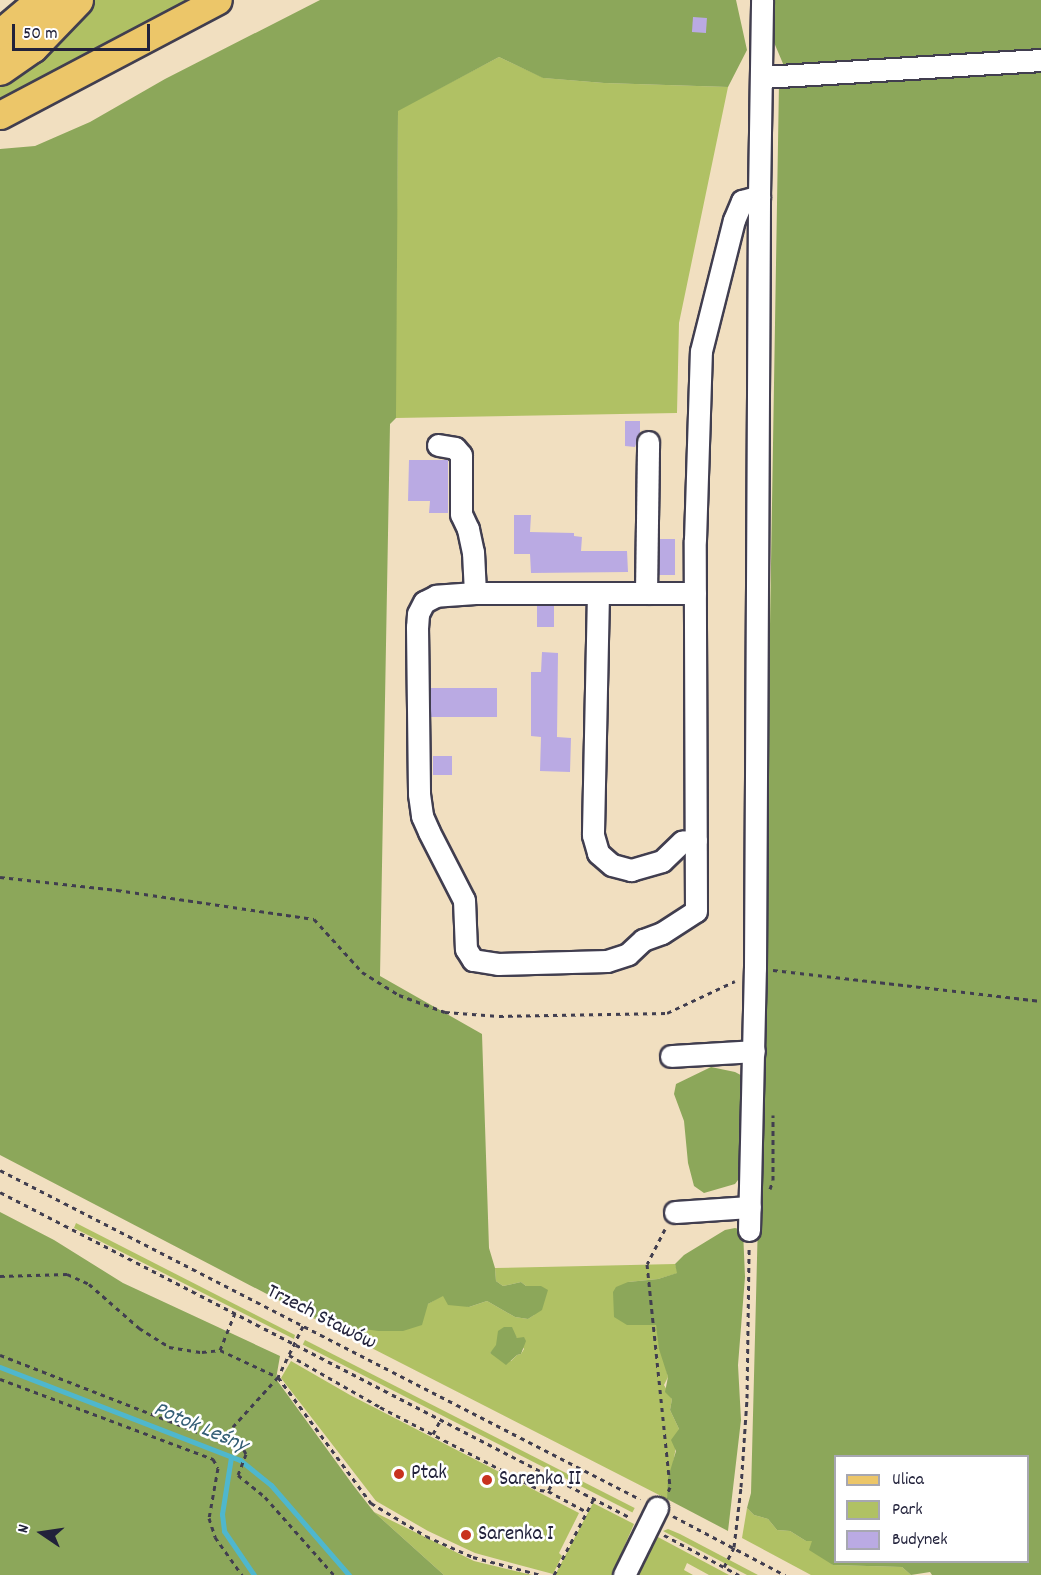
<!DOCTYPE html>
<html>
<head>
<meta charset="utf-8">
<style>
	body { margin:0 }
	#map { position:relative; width:1041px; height:1575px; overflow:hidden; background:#f1dfc0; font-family:Dekko,sans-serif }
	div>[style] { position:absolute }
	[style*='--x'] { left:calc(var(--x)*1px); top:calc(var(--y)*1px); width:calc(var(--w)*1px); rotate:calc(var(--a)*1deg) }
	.green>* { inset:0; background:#b0c164; transform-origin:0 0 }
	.forest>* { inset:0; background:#8ca75a }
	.stream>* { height:5px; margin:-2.5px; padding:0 2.5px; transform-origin:2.5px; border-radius:2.5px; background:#4fb7cd }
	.building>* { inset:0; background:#baaae3; transform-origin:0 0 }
	.path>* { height:3px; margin-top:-1.5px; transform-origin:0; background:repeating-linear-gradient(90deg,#413e4f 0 4.5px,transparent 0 9px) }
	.roads { filter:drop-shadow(2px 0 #413e4f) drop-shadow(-2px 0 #413e4f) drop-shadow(0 2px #413e4f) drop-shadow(0 -2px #413e4f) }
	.minor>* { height:21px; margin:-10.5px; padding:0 10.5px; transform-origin:10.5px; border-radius:10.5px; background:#fff }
	.major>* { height:27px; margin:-13.5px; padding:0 13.5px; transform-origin:13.5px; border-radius:13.5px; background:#ecc669 }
	.highway>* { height:32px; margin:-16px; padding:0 16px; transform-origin:16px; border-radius:16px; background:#ecc669 }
	.dots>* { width:16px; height:16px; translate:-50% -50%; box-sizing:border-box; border:3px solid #fff; border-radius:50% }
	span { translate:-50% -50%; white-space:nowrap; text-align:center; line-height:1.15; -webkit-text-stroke:5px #fff; paint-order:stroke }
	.street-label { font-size:21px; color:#22223b }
	.poi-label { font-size:21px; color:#22223b }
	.left { translate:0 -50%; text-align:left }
	.water-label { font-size:22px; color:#345e75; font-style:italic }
	.legend { position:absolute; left:834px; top:1455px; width:195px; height:108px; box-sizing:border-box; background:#fff; border:2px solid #a7a7b1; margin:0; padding:8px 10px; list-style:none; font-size:18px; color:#22223b }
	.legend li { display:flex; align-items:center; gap:12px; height:30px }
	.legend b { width:30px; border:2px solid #a7a7b1 }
	.north { position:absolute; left:12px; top:1503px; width:60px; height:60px; -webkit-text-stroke:4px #fff; paint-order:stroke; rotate:283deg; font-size:16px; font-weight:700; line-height:24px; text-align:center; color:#22223b }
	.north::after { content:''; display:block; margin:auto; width:21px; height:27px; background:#22223b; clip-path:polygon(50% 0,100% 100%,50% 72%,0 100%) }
	.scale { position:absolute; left:12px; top:24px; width:138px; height:27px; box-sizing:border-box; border:3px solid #22223b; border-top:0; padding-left:8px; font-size:18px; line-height:21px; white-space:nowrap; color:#22223b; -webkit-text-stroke:4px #fff; paint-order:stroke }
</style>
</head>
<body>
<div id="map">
	<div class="green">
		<div style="clip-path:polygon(90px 0,194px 0,0 101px,0 78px)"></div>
		<div style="clip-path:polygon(499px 57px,544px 78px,604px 83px,728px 87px,679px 323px,677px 413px,395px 418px,398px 110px)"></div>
		<div style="clip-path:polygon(76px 1223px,295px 1335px,294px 1339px,74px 1228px)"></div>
		<div style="clip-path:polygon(evenodd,675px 1264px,678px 1273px,658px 1279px,628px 1282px,643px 1324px,656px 1324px,668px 1377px,664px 1385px,672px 1399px,670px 1410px,679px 1429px,667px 1499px,309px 1316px,350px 1327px,428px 1304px,443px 1295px,469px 1307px,487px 1301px,515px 1317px,528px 1319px,534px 1315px,541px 1286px,526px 1286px,521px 1282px,503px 1286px,496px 1281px,495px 1268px,675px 1264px,513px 1332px,524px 1349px,521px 1354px,517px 1355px,511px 1361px,490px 1353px,513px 1332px)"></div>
		<div style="left:305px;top:1340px;width:370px;height:5px;rotate:27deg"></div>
		<div style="clip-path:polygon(291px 1361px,350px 1395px,579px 1513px,559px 1553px,562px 1556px,553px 1574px,475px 1553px,428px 1531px,376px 1501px,281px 1378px)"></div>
		<div style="clip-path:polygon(593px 1503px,634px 1524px,612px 1575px,555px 1575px)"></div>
		<div style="clip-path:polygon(747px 1508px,754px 1515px,768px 1519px,777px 1530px,790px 1531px,806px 1541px,813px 1541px,833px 1565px,902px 1567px,911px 1575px,811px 1575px,742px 1538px)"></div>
		<div style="clip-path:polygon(374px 1512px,474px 1561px,532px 1575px,444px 1575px)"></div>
		<div style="clip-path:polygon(668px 1529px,680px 1534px,758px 1575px,747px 1575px,663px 1531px)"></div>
		<div style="clip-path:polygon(656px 1536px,729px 1575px,709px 1575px,687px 1563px,684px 1570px,693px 1575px,636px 1575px)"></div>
	</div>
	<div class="forest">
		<div style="clip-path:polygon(320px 0,736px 0,747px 50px,728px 87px,604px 83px,543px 78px,499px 57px,398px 111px,396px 418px,390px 424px,380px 976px,482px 1034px,489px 1248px,495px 1268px,496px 1281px,503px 1286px,521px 1282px,526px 1286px,541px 1286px,548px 1290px,542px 1310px,528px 1319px,515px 1317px,487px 1301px,469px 1307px,448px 1305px,443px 1296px,428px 1304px,422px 1325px,403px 1331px,378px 1331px,350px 1327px,309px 1316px,0 1155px,0 149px,35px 146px,90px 122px,165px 79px)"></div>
		<div style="clip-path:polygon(evenodd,771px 0,1041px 0,1041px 1575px,932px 1575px,930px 1572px,911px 1575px,902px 1567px,833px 1565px,809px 1550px,812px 1541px,806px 1541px,790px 1531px,777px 1530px,768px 1519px,754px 1515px,747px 1508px,751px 1493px,764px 986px,779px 83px,784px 66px,770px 33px,771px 0,836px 1456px,1028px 1456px,1028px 1562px,836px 1562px,836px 1456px)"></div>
		<div style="clip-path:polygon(711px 1067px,735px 1072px,750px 1080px,747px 1168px,735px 1184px,704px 1193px,694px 1186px,688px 1163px,684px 1121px,674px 1094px,676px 1084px)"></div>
		<div style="clip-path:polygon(0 1212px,54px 1240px,123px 1283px,280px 1356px,276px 1379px,353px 1485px,374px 1512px,444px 1575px,0 1575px)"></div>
		<div style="clip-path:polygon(735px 1228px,743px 1230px,745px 1277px,738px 1365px,741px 1420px,728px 1531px,667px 1499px,668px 1478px,676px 1451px,671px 1440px,679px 1429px,670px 1410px,672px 1399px,665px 1392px,668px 1377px,659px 1349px,656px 1325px,627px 1325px,614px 1317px,613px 1292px,616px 1287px,628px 1282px,658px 1279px,677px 1273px,675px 1264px,684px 1255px,725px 1230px)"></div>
		<div style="clip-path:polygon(504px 1327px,512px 1327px,517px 1338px,524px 1337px,526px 1341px,521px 1354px,517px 1355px,506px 1365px,490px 1353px,496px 1345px,498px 1331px)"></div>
	</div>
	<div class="stream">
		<div style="--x:0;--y:1367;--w:257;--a:21.2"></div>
		<div style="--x:240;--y:1460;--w:40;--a:39"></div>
		<div style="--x:271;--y:1485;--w:119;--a:49.1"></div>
		<div style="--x:231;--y:1457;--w:58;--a:99"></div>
		<div style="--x:222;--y:1514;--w:17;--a:83"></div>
		<div style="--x:224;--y:1531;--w:53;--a:55.7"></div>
	</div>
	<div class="building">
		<div style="left:693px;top:17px;width:14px;height:15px;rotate:4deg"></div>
		<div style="clip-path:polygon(625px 421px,640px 421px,640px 432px,635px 447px,625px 446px)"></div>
		<div style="clip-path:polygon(409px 460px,448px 460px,448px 513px,429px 513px,430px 501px,408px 501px)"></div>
		<div style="clip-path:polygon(514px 515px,531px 515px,530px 532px,574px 533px,574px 536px,582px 537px,581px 551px,627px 551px,628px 572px,531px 573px,530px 554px,514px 554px)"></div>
		<div style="left:659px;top:539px;width:16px;height:36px"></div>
		<div style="left:537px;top:606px;width:17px;height:21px"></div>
		<div style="clip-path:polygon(542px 652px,558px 653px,557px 737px,571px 738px,570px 772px,540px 771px,541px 737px,531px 736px,531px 672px,541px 672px)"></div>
		<div style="left:431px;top:688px;width:66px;height:29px"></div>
		<div style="left:433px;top:756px;width:19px;height:19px"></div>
	</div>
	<div class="path">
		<div style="--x:0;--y:877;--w:118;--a:6.3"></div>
		<div style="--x:117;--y:890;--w:199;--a:8.4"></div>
		<div style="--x:314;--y:919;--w:72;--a:47.8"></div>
		<div style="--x:362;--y:972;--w:44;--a:31.9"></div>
		<div style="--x:399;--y:995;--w:49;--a:20.3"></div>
		<div style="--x:445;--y:1012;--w:54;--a:4.2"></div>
		<div style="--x:499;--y:1016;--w:168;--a:-1"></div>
		<div style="--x:667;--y:1013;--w:75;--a:-25.2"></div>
		<div style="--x:773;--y:970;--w:270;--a:6.6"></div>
		<div style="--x:0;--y:1170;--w:720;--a:27.21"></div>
		<div style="--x:770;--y:1189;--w:9;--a:-72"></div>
		<div style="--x:773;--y:1180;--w:65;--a:-90"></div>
		<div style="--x:0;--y:1192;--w:710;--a:27.32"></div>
		<div style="--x:665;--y:1229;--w:39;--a:117"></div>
		<div style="--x:647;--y:1264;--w:224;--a:84.1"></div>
		<div style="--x:670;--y:1487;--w:5;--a:112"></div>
		<div style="--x:0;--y:1276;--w:67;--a:-1.7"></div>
		<div style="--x:67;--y:1274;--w:24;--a:24"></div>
		<div style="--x:89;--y:1284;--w:67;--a:41.3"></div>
		<div style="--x:139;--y:1328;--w:36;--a:32"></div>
		<div style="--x:169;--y:1347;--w:33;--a:9"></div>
		<div style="--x:202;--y:1352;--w:18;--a:-6"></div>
		<div style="--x:220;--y:1350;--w:64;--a:25"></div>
		<div style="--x:278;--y:1377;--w:86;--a:132.2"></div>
		<div style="--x:303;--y:1326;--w:57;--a:116.1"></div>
		<div style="--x:278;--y:1377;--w:157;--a:53.6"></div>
		<div style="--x:371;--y:1503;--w:64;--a:31"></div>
		<div style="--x:426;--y:1536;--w:51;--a:24.1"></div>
		<div style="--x:473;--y:1557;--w:70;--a:14.8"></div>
		<div style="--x:220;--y:1350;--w:40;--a:-68"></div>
		<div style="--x:0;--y:1355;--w:262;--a:21.3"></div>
		<div style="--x:244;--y:1450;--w:4;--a:63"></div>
		<div style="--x:246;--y:1454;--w:22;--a:111"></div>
		<div style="--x:238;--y:1475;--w:35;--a:39"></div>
		<div style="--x:265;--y:1497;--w:104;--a:48.5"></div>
		<div style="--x:289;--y:1355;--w:105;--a:29.7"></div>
		<div style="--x:380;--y:1407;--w:180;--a:27.4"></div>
		<div style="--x:540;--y:1490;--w:8;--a:7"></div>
		<div style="--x:0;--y:1379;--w:228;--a:20.6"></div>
		<div style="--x:213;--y:1459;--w:10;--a:61"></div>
		<div style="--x:218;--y:1468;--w:51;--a:100.2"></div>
		<div style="--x:209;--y:1518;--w:20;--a:72"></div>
		<div style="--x:215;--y:1537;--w:47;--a:54.6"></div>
		<div style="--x:433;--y:1434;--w:17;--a:-62"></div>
		<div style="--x:555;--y:1478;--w:15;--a:118"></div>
		<div style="--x:548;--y:1491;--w:44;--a:28.3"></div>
		<div style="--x:673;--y:1516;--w:127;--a:27.8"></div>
		<div style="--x:664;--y:1535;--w:85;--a:28.1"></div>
		<div style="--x:724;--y:1567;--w:22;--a:-63"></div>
		<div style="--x:734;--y:1547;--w:60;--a:-83.3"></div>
		<div style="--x:741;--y:1487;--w:89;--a:-86.1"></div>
		<div style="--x:747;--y:1398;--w:151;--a:-89.2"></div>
		<div style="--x:554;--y:1575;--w:87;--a:-62.5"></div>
	</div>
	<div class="roads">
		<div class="minor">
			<div style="--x:763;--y:77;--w:279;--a:-3.5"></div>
			<div style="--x:438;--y:445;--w:17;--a:10"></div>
			<div style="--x:455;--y:448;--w:9;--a:49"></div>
			<div style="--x:461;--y:455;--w:59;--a:90"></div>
			<div style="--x:461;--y:514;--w:17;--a:65"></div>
			<div style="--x:468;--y:529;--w:24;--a:78"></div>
			<div style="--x:473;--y:552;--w:41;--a:87.2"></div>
			<div style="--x:598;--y:593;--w:242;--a:91.2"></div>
			<div style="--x:593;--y:835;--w:19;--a:74"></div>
			<div style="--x:598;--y:853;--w:18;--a:41"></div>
			<div style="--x:612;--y:865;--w:20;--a:15"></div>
			<div style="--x:631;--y:870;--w:32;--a:-16"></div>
			<div style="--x:662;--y:861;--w:28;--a:-44"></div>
			<div style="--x:682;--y:842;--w:14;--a:-8"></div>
			<div style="--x:646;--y:593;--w:151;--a:-89.2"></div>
			<div style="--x:695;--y:593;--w:220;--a:180"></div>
			<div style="--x:475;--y:593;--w:39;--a:176"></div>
			<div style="--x:436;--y:596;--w:13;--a:153"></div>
			<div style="--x:424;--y:602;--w:13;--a:117"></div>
			<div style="--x:418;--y:614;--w:13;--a:94"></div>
			<div style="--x:417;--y:627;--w:167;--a:89.3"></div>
			<div style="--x:419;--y:794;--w:22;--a:82"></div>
			<div style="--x:422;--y:816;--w:17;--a:66"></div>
			<div style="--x:429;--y:832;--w:76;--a:62.8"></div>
			<div style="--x:464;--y:900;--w:49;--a:87.7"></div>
			<div style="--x:466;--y:949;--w:13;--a:58"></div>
			<div style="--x:473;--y:960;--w:25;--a:9"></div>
			<div style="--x:498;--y:964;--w:109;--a:-1.6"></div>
			<div style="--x:607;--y:961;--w:22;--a:-18"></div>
			<div style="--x:628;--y:954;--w:21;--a:-43"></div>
			<div style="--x:643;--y:940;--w:20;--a:-20"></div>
			<div style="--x:662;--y:933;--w:40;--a:-32.9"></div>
			<div style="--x:696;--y:911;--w:371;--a:-90.2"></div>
			<div style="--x:695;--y:540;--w:189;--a:-88.2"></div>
			<div style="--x:701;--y:351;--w:135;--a:-75.9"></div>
			<div style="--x:734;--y:220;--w:21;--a:-67"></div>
			<div style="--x:742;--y:201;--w:18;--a:-16"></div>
			<div style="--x:671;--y:1056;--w:83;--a:-3.4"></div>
			<div style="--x:675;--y:1212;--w:75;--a:-3.8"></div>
			<div style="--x:749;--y:1230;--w:262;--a:-88.7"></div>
			<div style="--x:755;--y:968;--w:772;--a:-89.7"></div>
			<div style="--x:759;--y:196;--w:196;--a:-89.1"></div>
			<div style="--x:624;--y:1575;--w:75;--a:-63.8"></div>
		</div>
		<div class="major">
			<div style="--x:0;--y:115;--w:246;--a:-27.8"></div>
		</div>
		<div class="highway">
			<div style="--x:0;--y:37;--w:57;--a:-40.1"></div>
			<div style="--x:0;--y:69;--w:39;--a:-35"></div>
			<div style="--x:32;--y:47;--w:65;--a:-46.2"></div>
		</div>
	</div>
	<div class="dots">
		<div style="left:399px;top:1474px;background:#c8321e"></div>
		<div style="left:487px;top:1480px;background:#c8321e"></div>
		<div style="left:466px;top:1535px;background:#c8321e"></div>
	</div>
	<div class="street-label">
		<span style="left:321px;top:1318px;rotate:27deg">Trzech Stawów</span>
	</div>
	<div class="poi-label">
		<span class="left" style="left:411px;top:1474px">Ptak</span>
		<span class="left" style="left:499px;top:1480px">Sarenka II</span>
		<span class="left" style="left:478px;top:1535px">Sarenka I</span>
	</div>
	<div class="water-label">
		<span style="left:200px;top:1428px;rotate:23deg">Potok Leśny</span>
	</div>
	<ul class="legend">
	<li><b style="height:8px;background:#ecc669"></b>Ulica</li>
	<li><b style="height:16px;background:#b0c164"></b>Park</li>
	<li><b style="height:16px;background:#baaae3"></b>Budynek</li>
	</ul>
	<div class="north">N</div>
	<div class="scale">50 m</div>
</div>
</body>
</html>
